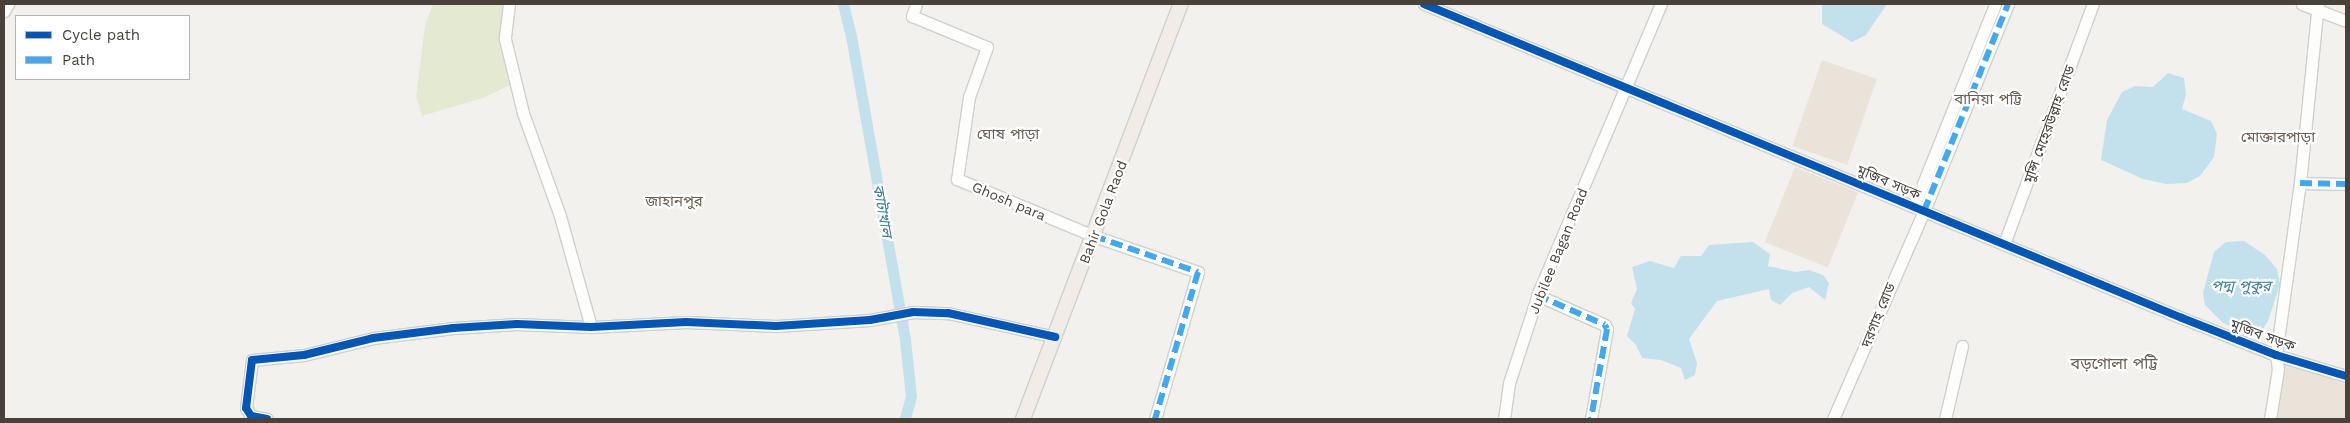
<!DOCTYPE html>
<html>
<head>
<meta charset="utf-8">
<style>
	body { margin:0 }
	#map { position:relative; width:2350px; height:423px; overflow:hidden; background:#f3f1ee; font-family:"Work Sans","Noto Sans Bengali",sans-serif }
	div>[style] { position:absolute }
	[style*='--x'] { left:calc(var(--x)*1px); top:calc(var(--y)*1px); width:calc(var(--w)*1px); rotate:calc(var(--a)*1deg) }
	.education>* { inset:0; background:#e9e3da; transform-origin:0 0 }
	.green>* { inset:0; background:#e3ead1 }
	.water>* { inset:0; background:#c3e0ed }
	.canal>* { height:11px; margin:-5.5px; padding:0 5.5px; transform-origin:5.5px; border-radius:5.5px; background:#c3e0ed }
	.roads { filter:drop-shadow(1px 0 #d1cfcc) drop-shadow(-1px 0 #d1cfcc) drop-shadow(0 1px #d1cfcc) drop-shadow(0 -1px #d1cfcc) }
	.minor>* { height:11px; margin:-5.5px; padding:0 5.5px; transform-origin:5.5px; border-radius:5.5px; background:#fdfdfc }
	.major>* { height:14px; margin:-7px; padding:0 7px; transform-origin:7px; border-radius:7px; background:#f1ede6 }
	.quiet>* { height:6px; margin-top:-3px; transform-origin:0; background:repeating-linear-gradient(90deg,#3fa9f5 0 12px,transparent 0 18px) }
	.cycleway>* { height:8px; margin:-4px; padding:0 4px; transform-origin:4px; border-radius:4px; background:#0057b8 }
	span { translate:-50% -50%; white-space:nowrap; text-align:center; line-height:1.15; -webkit-text-stroke:4.5px #fff; paint-order:stroke }
	.street-label { font-size:14px; color:#49423a }
	.neighbourhood-label { font-size:15px; color:#6b5e52 }
	.water-label { font-size:15px; color:#367d9e; font-style:italic }
	.quarter-label { font-size:16px; color:#6b5e52 }
	.frame { position:absolute; inset:0; border:5px solid #49423a; pointer-events:none }
	.legend { position:absolute; left:15px; top:15px; width:175px; height:65px; box-sizing:border-box; background:#fff; border:1px solid #b6b3b0; margin:0; padding:6px 9px; list-style:none; font-size:15px; color:#49423a }
	.legend li { display:flex; align-items:center; gap:10px; height:25px }
	.legend b { width:25px; border:1px solid #b6b3b0 }
</style>
</head>
<body>
<div id="map">
	<div class="education">
		<div style="left:1822px;top:60px;width:58px;height:91px;rotate:19deg"></div>
		<div style="left:1795px;top:167px;width:68px;height:81px;rotate:22deg"></div>
		<div style="clip-path:polygon(2283px 363px,2346px 384px,2346px 419px,2275px 419px)"></div>
	</div>
	<div class="green">
		<div style="clip-path:polygon(433px 4px,510px 4px,506px 56px,510px 85px,483px 98px,422px 116px,416px 96px,425px 25px)"></div>
	</div>
	<div class="water">
		<div style="clip-path:polygon(1822px 4px,1887px 4px,1866px 35px,1852px 42px,1822px 24px)"></div>
		<div style="clip-path:polygon(2168px 73px,2184px 78px,2186px 94px,2182px 109px,2211px 121px,2217px 134px,2214px 157px,2200px 176px,2187px 183px,2166px 184px,2143px 179px,2101px 160px,2107px 120px,2122px 92px,2135px 86px,2153px 87px)"></div>
		<div style="clip-path:polygon(2244px 241px,2265px 255px,2277px 269px,2280px 284px,2268px 321px,2263px 329px,2255px 332px,2243px 331px,2223px 323px,2205px 305px,2203px 293px,2214px 252px,2226px 242px)"></div>
		<div style="clip-path:polygon(1753px 242px,1770px 254px,1768px 266px,1795px 272px,1809px 270px,1823px 275px,1829px 283px,1825px 300px,1809px 287px,1792px 293px,1780px 305px,1771px 300px,1769px 289px,1717px 301px,1689px 339px,1697px 363px,1695px 375px,1685px 380px,1681px 368px,1661px 360px,1642px 358px,1636px 345px,1627px 336px,1635px 309px,1631px 303px,1637px 289px,1632px 267px,1650px 261px,1674px 268px,1681px 256px,1701px 256px,1709px 245px)"></div>
	</div>
	<div class="canal">
		<div style="--x:843;--y:4;--w:33;--a:76"></div>
		<div style="--x:851;--y:36;--w:309;--a:79.9"></div>
		<div style="--x:905;--y:340;--w:56;--a:83.9"></div>
		<div style="--x:911;--y:396;--w:24;--a:105"></div>
	</div>
	<div class="roads">
		<div class="minor">
			<div style="--x:509;--y:4;--w:35;--a:97"></div>
			<div style="--x:505;--y:39;--w:76;--a:76.3"></div>
			<div style="--x:523;--y:113;--w:109;--a:70.2"></div>
			<div style="--x:560;--y:216;--w:115;--a:74.4"></div>
			<div style="--x:916;--y:4;--w:13;--a:108"></div>
			<div style="--x:912;--y:16;--w:81;--a:22.5"></div>
			<div style="--x:987;--y:47;--w:53;--a:109.8"></div>
			<div style="--x:969;--y:97;--w:83;--a:98.3"></div>
			<div style="--x:957;--y:179;--w:148;--a:22.6"></div>
			<div style="--x:1094;--y:236;--w:110;--a:19.1"></div>
			<div style="--x:1198;--y:272;--w:153;--a:106.3"></div>
			<div style="--x:1424;--y:4;--w:820;--a:22.5"></div>
			<div style="--x:2182;--y:318;--w:101;--a:21.5"></div>
			<div style="--x:2276;--y:355;--w:73;--a:16.7"></div>
			<div style="--x:2302;--y:4;--w:47;--a:21.1"></div>
			<div style="--x:4;--y:11;--w:8;--a:-60"></div>
			<div style="--x:2300;--y:183;--w:46;--a:1.2"></div>
			<div style="--x:1914;--y:206;--w:218;--a:-68.1"></div>
			<div style="--x:2004;--y:244;--w:256;--a:-69.7"></div>
			<div style="--x:1537;--y:295;--w:74;--a:23.8"></div>
			<div style="--x:1605;--y:325;--w:4;--a:63"></div>
			<div style="--x:1607;--y:329;--w:91;--a:100.1"></div>
			<div style="--x:267;--y:419;--w:16;--a:-169"></div>
			<div style="--x:251;--y:416;--w:9;--a:-122"></div>
			<div style="--x:246;--y:408;--w:48;--a:-82.9"></div>
			<div style="--x:252;--y:360;--w:52;--a:-5.5"></div>
			<div style="--x:304;--y:355;--w:71;--a:-13.8"></div>
			<div style="--x:373;--y:338;--w:81;--a:-7.1"></div>
			<div style="--x:453;--y:328;--w:64;--a:-3.6"></div>
			<div style="--x:517;--y:324;--w:74;--a:2.3"></div>
			<div style="--x:591;--y:327;--w:95;--a:-3"></div>
			<div style="--x:686;--y:322;--w:90;--a:2.5"></div>
			<div style="--x:776;--y:326;--w:94;--a:-3.7"></div>
			<div style="--x:870;--y:320;--w:44;--a:-10.5"></div>
			<div style="--x:913;--y:312;--w:35;--a:2"></div>
			<div style="--x:948;--y:313;--w:110;--a:12.6"></div>
			<div style="--x:1504;--y:419;--w:36;--a:-82"></div>
			<div style="--x:1509;--y:383;--w:97;--a:-71.9"></div>
			<div style="--x:1539;--y:291;--w:312;--a:-67"></div>
			<div style="--x:1833;--y:419;--w:227;--a:-66.4"></div>
			<div style="--x:1924;--y:211;--w:223;--a:-67.9"></div>
			<div style="--x:1945;--y:419;--w:75;--a:-76.9"></div>
			<div style="--x:2270;--y:419;--w:51;--a:-80.9"></div>
			<div style="--x:2278;--y:369;--w:14;--a:-98"></div>
			<div style="--x:2276;--y:355;--w:174;--a:-82.1"></div>
			<div style="--x:2300;--y:183;--w:180;--a:-84.3"></div>
		</div>
		<div class="major">
			<div style="--x:1023;--y:419;--w:444;--a:-69.2"></div>
		</div>
	</div>
	<div class="quiet">
		<div style="--x:2300;--y:183;--w:46;--a:1.2"></div>
		<div style="--x:1924;--y:211;--w:223;--a:-67.9"></div>
		<div style="--x:1094;--y:236;--w:110;--a:19.1"></div>
		<div style="--x:1198;--y:272;--w:153;--a:106.3"></div>
		<div style="--x:1537;--y:295;--w:74;--a:23.8"></div>
		<div style="--x:1605;--y:325;--w:4;--a:63"></div>
		<div style="--x:1607;--y:329;--w:91;--a:100.1"></div>
	</div>
	<div class="cycleway">
		<div style="--x:1424;--y:4;--w:820;--a:22.5"></div>
		<div style="--x:2182;--y:318;--w:101;--a:21.5"></div>
		<div style="--x:2276;--y:355;--w:73;--a:16.7"></div>
		<div style="--x:267;--y:419;--w:16;--a:-169"></div>
		<div style="--x:251;--y:416;--w:9;--a:-122"></div>
		<div style="--x:246;--y:408;--w:48;--a:-82.9"></div>
		<div style="--x:252;--y:360;--w:52;--a:-5.5"></div>
		<div style="--x:304;--y:355;--w:71;--a:-13.8"></div>
		<div style="--x:373;--y:338;--w:81;--a:-7.1"></div>
		<div style="--x:453;--y:328;--w:64;--a:-3.6"></div>
		<div style="--x:517;--y:324;--w:74;--a:2.3"></div>
		<div style="--x:591;--y:327;--w:95;--a:-3"></div>
		<div style="--x:686;--y:322;--w:90;--a:2.5"></div>
		<div style="--x:776;--y:326;--w:94;--a:-3.7"></div>
		<div style="--x:870;--y:320;--w:44;--a:-10.5"></div>
		<div style="--x:913;--y:312;--w:35;--a:2"></div>
		<div style="--x:948;--y:313;--w:110;--a:12.6"></div>
	</div>
	<div class="street-label">
		<span style="left:2049px;top:124px;rotate:-70deg">মুন্সি মেহেরউল্লাহ রোড</span>
		<span style="left:1889px;top:182px;rotate:23deg">মুজিব সড়ক</span>
		<span style="left:1009px;top:201px;rotate:23deg">Ghosh para</span>
		<span style="left:1103px;top:212px;rotate:-69deg">Bahir Gola Raod</span>
		<span style="left:1558px;top:251px;rotate:-68deg">Jubilee Bagan Road</span>
		<span style="left:1878px;top:315px;rotate:-68deg">দরগাহ রোড</span>
		<span style="left:2263px;top:335px;rotate:20deg">মুজিব সড়ক</span>
	</div>
	<div class="neighbourhood-label">
		<span style="left:1988px;top:100px">বানিয়া পট্টি</span>
		<span style="left:1008px;top:135px">ঘোষ পাড়া</span>
		<span style="left:2278px;top:138px">মোক্তারপাড়া</span>
		<span style="left:674px;top:202px">জাহানপুর</span>
	</div>
	<div class="water-label">
		<span style="left:882px;top:211px;rotate:80deg">কাটাখাল</span>
		<span style="left:2241px;top:287px">পদ্ম পুকুর</span>
	</div>
	<div class="quarter-label">
		<span style="left:2114px;top:364px">বড়গোলা পট্টি</span>
	</div>
	<div class="frame"></div>
	<ul class="legend">
	<li><b style="height:6px;background:#0057b8"></b>Cycle path</li>
	<li><b style="height:6px;background:#3fa9f5"></b>Path</li>
	</ul>
</div>
</body>
</html>
